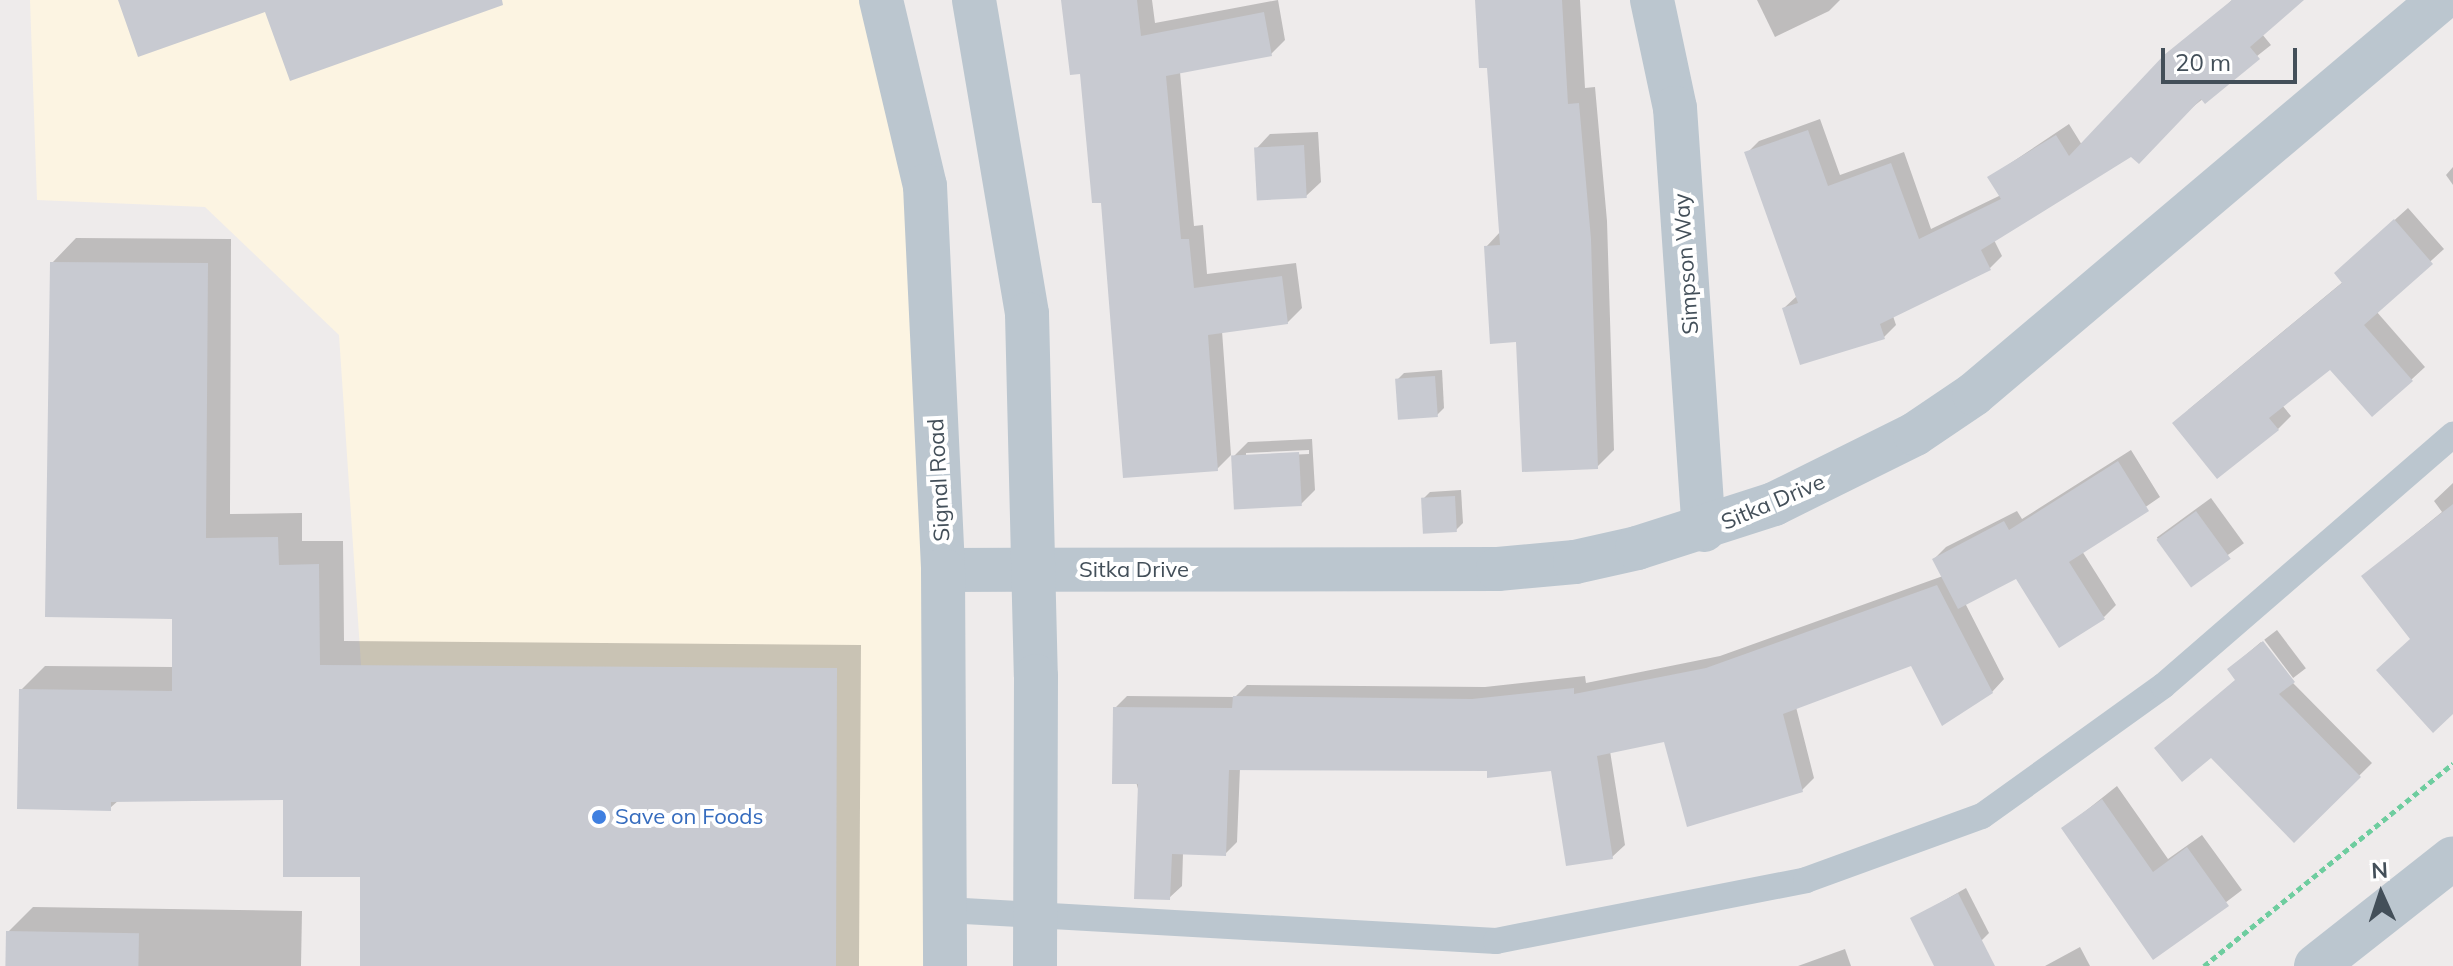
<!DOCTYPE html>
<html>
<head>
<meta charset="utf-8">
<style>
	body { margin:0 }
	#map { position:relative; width:2453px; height:966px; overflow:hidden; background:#eeebeb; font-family:Mulish,sans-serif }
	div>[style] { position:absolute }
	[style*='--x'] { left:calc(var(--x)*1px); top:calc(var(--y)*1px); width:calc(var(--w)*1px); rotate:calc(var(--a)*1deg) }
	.commercial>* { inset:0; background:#fcf4e2 }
	.shadow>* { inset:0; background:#0003; transform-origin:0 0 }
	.building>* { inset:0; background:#c8cad1; transform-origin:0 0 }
	.path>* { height:5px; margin-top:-2.5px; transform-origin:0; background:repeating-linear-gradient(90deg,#6ecd9f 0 6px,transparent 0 10px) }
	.service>* { height:26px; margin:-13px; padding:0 13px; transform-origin:13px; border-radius:13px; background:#bbc6cf }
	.minor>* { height:44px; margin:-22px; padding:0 22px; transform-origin:22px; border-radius:22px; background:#bbc6cf }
	.tertiary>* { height:44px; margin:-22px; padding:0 22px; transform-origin:22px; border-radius:22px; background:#bbc6cf }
	.dots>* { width:22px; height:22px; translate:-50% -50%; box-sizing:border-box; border:4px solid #fff; border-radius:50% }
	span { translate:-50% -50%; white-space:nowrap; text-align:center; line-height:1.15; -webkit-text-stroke:8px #fff; paint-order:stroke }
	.street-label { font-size:22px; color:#434f59 }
	.shop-label { font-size:22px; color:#366cbe }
	.left { translate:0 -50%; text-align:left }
	.north { position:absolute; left:2341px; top:854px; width:80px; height:80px; -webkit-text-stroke:6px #fff; paint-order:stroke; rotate:357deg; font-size:22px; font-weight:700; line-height:32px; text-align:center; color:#434f59 }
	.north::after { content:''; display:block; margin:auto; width:28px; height:36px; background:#434f59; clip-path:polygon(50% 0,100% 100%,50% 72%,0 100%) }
	.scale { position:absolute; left:2161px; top:48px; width:136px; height:36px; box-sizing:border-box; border:4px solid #434f59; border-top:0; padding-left:10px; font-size:24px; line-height:28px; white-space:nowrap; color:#434f59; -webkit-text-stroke:6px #fff; paint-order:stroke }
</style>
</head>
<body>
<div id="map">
	<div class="commercial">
		<div style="clip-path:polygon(30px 0,881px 0,925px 186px,945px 966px,360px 966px,361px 665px,339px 335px,205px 207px,37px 200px)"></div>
	</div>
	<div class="shadow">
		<div style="clip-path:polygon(1063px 0,1152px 0,1155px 23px,1278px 0,1285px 40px,1271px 54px,1180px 72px,1194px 226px,1203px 225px,1207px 274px,1296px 263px,1302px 308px,1287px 323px,1222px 331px,1231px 455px,1217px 469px,1103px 200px,1082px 72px)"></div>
		<div style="clip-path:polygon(1477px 0,1580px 0,1585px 88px,1595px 87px,1607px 221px,1614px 450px,1597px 467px,1518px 340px,1486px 247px,1501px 231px,1489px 66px)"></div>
		<div style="clip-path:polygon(1757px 0,1840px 0,1829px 11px,1775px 37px)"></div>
		<div style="clip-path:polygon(2232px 0,2283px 0,2262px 34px,2271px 45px,2132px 155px,1994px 240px,2002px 256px,1990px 268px,1893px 316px,1896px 325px,1884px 337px,1784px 308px,1798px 295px,1747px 153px,1759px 141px,1820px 119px,1840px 175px,1904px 152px,1931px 229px,2001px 195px,1990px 177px,2069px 124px,2082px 145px)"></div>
		<div style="clip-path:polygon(1318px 132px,1321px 182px,1306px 196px,1256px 149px,1270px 134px)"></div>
		<div style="clip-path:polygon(2453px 167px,2453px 185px,2446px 175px)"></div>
		<div style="clip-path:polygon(2408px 208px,2444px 249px,2376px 311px,2425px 367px,2412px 379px,2373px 414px,2330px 367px,2282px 405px,2291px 416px,2278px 429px,2188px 410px,2344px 281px,2349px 261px)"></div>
		<div style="clip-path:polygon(76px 238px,231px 239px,230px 514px,302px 513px,302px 541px,343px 541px,344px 641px,861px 645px,859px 966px,362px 966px,362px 875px,285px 798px,119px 800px,110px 808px,21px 690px,45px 666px,174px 667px,174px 617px,52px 263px)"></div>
		<div style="clip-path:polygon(1442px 370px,1444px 408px,1437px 415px,1397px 380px,1404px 373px)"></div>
		<div style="clip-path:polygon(evenodd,1312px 439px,1315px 490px,1301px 504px,1233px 457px,1248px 442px,1312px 439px,1309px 450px,1309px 454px,1246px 457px,1246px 453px,1309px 450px)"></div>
		<div style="clip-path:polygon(2131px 450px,2160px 497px,2082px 551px,2116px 605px,2104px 617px,2017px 576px,1965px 603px,2004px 679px,1992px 692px,1912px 663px,1796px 707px,1814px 778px,1802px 790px,1666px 740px,1610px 751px,1625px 845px,1612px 857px,1553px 769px,1240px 768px,1237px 842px,1225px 854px,1183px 853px,1182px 886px,1169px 898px,1115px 708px,1127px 696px,1235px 697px,1247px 685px,1485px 687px,1585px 676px,1586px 683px,1720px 656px,1943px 576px,1934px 559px,1946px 547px,2017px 511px,2022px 519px)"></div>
		<div style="clip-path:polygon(2453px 483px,2453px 712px,2412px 639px,2363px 576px,2442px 512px,2434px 501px)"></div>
		<div style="clip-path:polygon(1461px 490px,1463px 523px,1456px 530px,1423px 499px,1430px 492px)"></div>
		<div style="left:2211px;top:498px;width:56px;height:67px;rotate:54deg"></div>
		<div style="left:2277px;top:630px;width:48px;height:16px;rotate:53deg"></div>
		<div style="clip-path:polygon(2261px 642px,2292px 682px,2372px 763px,2294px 840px,2211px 755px,2156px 748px,2237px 679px,2229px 669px)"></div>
		<div style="clip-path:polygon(2117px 786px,2168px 859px,2202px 835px,2242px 890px,2154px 957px,2063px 829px)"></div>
		<div style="clip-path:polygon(1966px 888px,1989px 933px,1982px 940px,1912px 919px)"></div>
		<div style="clip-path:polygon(33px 907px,302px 911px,301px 966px,8px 966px,8px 932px)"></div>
		<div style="clip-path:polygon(2080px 947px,2090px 966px,2045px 966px)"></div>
		<div style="clip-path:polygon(1845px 949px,1851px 966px,1798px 966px)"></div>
	</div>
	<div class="building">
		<div style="clip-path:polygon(118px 0,502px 0,503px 5px,290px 81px,265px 12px,138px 57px)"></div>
		<div style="clip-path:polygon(1061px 0,1137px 0,1141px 36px,1264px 12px,1272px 56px,1166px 76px,1181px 239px,1189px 239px,1194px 288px,1282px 276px,1288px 324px,1208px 335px,1218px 471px,1123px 478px,1101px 203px,1092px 203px,1080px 74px,1070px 75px)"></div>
		<div style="clip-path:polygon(1475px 0,1562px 0,1568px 104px,1579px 103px,1591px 239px,1598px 469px,1522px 472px,1516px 342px,1490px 344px,1484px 246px,1500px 245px,1487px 68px,1479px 68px)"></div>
		<div style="clip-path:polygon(2232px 0,2304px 0,2250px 47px,2260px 59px,2205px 104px,2201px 99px,2139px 164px,2131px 157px,1981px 250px,1991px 270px,1880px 324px,1885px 339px,1800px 365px,1782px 308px,1798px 303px,1744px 152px,1808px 130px,1828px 186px,1891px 163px,1919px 239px,2001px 199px,1987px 177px,2056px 135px,2069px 156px,2164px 55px)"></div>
		<div style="left:1304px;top:145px;width:53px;height:50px;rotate:87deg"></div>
		<div style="clip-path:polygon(2394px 219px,2433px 264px,2364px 325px,2413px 381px,2372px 417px,2330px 370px,2269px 418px,2279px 430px,2217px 479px,2172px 423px,2342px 283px,2334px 273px)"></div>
		<div style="clip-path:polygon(50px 262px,208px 263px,206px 538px,278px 537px,279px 565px,319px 564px,320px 665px,837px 668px,836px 966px,360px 966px,360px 877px,283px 877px,283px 800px,111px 802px,111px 811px,17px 809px,19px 689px,172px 691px,172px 619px,45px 617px)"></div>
		<div style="left:1435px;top:376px;width:41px;height:40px;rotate:86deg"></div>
		<div style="left:1299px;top:452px;width:54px;height:68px;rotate:87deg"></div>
		<div style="clip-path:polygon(2118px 461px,2149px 511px,2069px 562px,2105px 619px,2059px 648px,2016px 579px,1958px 609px,1932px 559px,2004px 521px,2009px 530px)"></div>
		<div style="left:1455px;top:496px;width:36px;height:34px;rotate:87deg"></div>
		<div style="clip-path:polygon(2453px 504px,2453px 714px,2433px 733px,2376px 670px,2410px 639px,2361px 576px)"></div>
		<div style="left:2196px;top:511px;width:59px;height:49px;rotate:54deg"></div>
		<div style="clip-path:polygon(1937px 585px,1993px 693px,1942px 726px,1911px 666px,1783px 714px,1803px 792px,1687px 827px,1664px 742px,1597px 756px,1613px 859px,1566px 866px,1551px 771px,1487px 778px,1487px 771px,1229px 770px,1226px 856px,1172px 854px,1170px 900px,1134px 899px,1138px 784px,1112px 784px,1113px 707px,1232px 708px,1233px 696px,1472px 699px,1574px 688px,1574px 694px,1706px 668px)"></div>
		<div style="clip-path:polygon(2263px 641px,2295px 682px,2279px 694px,2361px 777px,2294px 843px,2211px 758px,2182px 782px,2154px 748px,2235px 680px,2227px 669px)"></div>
		<div style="clip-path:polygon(2102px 799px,2153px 872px,2187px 847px,2229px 906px,2153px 960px,2061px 828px)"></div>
		<div style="clip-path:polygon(1958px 893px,1995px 966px,1934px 966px,1910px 918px)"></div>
		<div style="left:6px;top:931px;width:133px;height:35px;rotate:1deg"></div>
	</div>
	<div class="path">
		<div style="--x:2204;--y:966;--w:321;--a:-39.1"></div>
	</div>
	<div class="service">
		<div style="--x:946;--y:910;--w:551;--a:3.23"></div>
		<div style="--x:1496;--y:941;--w:316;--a:-11.1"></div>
		<div style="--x:1806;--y:880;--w:187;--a:-20"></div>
		<div style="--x:1982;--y:816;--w:223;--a:-35.7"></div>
		<div style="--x:2163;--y:686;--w:384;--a:-40.9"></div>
	</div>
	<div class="minor">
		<div style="--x:1652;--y:0;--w:110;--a:78"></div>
		<div style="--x:1675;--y:108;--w:423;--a:86.1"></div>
		<div style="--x:943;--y:570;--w:555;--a:-0.1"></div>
		<div style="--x:1498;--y:569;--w:77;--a:-5.2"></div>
		<div style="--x:1575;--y:562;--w:64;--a:-12.7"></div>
		<div style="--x:1637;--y:548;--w:144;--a:-17.8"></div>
		<div style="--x:1774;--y:504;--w:157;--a:-26.4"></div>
		<div style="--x:1915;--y:434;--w:71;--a:-34.1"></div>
		<div style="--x:1974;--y:394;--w:610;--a:-40.21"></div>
		<div style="--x:2316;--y:966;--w:174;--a:-38.2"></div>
	</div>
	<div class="tertiary">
		<div style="--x:881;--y:0;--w:191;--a:76.7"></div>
		<div style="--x:925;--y:186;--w:384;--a:87.3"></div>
		<div style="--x:943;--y:570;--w:396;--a:89.7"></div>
		<div style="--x:974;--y:0;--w:318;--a:80.4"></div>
		<div style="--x:1027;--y:314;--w:362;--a:88.6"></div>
		<div style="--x:1036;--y:676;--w:290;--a:90.2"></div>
	</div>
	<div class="dots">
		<div style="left:599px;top:817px;background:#3f7fe0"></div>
	</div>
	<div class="street-label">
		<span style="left:1686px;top:264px;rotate:-94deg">Simpson Way</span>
		<span style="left:939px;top:480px;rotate:-93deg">Signal Road</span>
		<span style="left:1773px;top:502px;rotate:-23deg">Sitka Drive</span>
		<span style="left:1134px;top:570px">Sitka Drive</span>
	</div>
	<div class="shop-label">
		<span class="left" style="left:615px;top:817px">Save on Foods</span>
	</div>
	<div class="north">N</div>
	<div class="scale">20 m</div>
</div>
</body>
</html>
